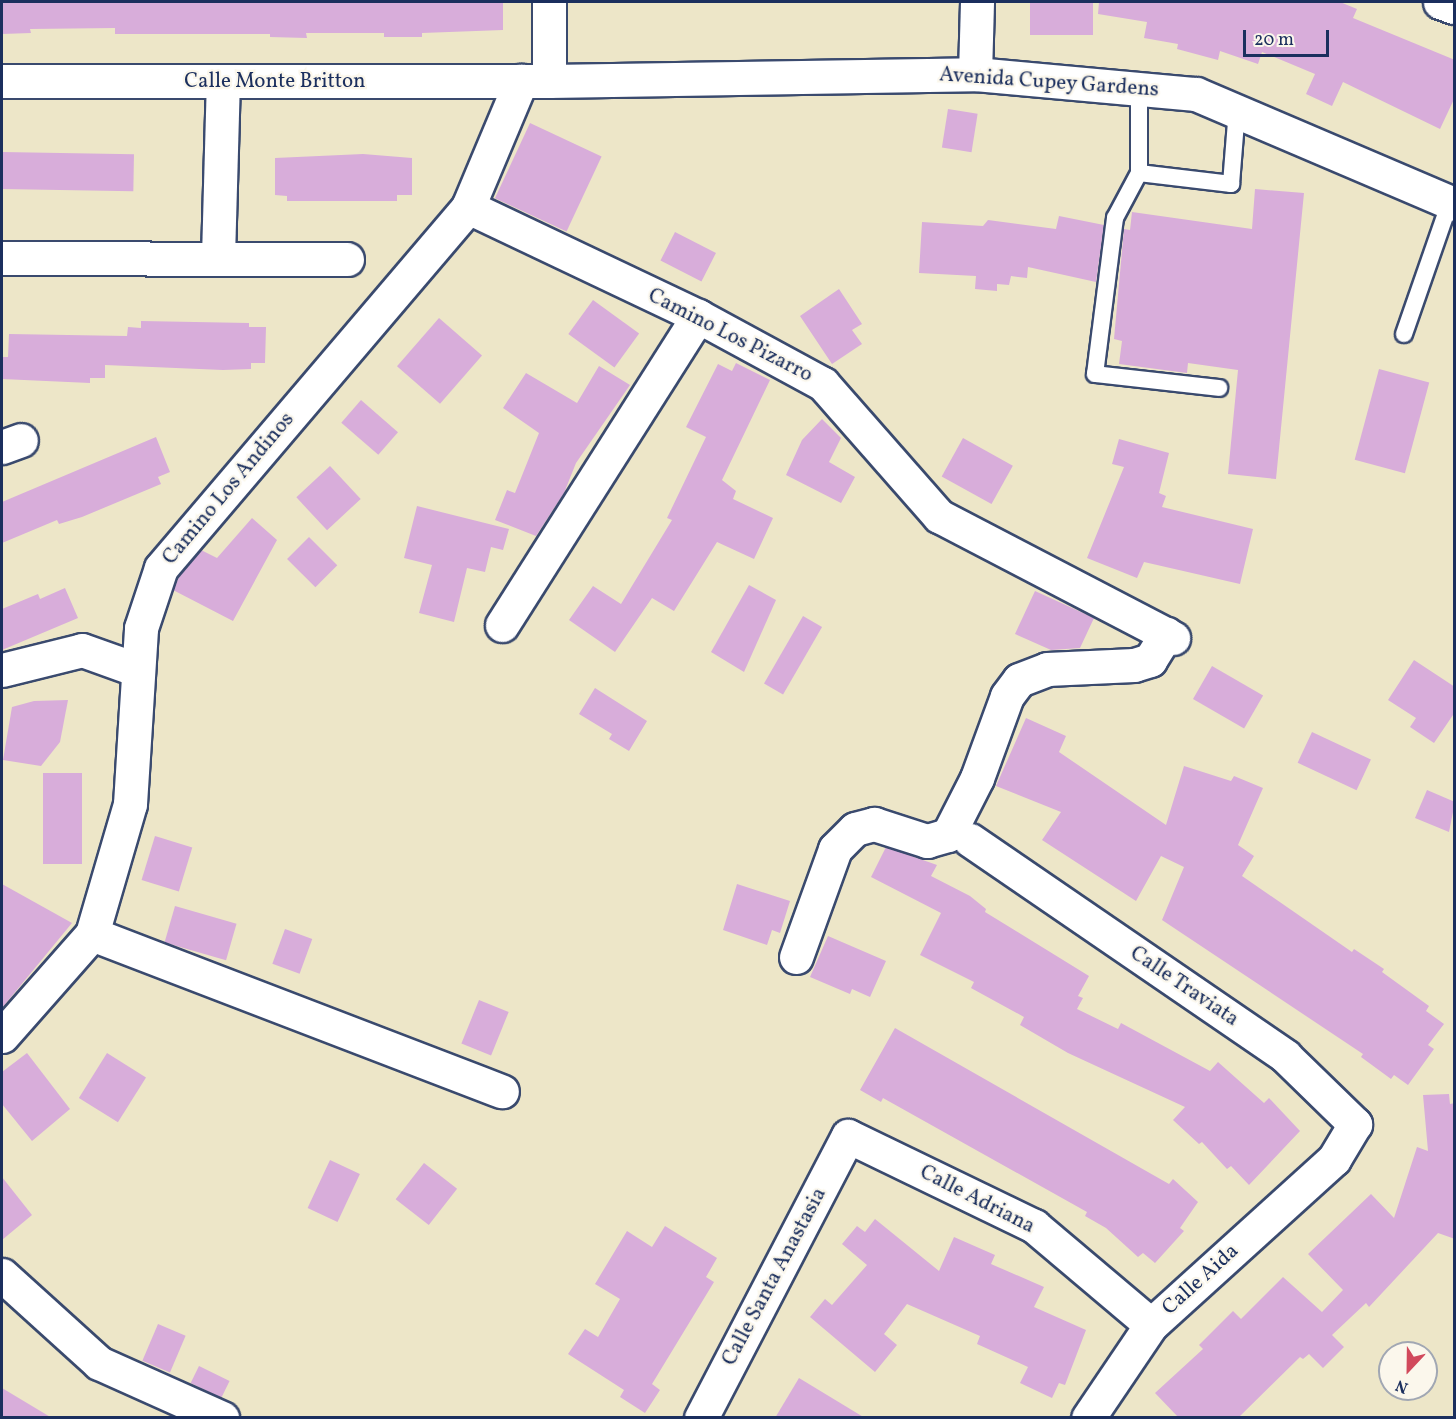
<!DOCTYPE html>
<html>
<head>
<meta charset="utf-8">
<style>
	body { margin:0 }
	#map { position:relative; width:1456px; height:1419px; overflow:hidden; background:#ede6c8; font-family:Vollkorn,serif }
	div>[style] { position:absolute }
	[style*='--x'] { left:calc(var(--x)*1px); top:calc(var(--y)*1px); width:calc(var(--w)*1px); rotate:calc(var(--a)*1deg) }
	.building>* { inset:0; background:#d8adda; transform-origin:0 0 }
	.roads { filter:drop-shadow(2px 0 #3a4a6e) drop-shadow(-2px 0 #3a4a6e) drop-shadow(0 2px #3a4a6e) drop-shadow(0 -2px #3a4a6e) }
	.lane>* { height:16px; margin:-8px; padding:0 8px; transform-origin:8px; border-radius:8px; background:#fff }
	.street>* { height:33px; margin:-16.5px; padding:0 16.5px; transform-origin:16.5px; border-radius:16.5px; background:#fff }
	span { translate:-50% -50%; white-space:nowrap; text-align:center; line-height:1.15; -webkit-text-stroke:4.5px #fbf7ec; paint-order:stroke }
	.street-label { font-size:21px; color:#1b2f5e }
	.frame { position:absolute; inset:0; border:3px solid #1b2f5e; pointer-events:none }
	.north { position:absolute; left:1378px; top:1341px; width:60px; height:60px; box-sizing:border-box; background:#fbf7ec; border:2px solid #a1a7b3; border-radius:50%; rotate:202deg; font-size:16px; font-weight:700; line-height:24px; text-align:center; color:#1b2f5e }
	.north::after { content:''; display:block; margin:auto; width:21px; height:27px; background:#d1495b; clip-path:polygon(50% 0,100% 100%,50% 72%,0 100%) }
	.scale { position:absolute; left:1243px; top:30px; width:86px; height:27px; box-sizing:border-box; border:3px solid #1b2f5e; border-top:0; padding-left:8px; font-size:18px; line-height:21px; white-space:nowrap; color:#1b2f5e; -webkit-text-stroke:4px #fbf7ec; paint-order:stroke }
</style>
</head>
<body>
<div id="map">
	<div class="building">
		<div style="clip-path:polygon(2px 2px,503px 2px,503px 30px,422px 33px,422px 37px,384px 37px,384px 33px,306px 33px,307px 38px,270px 37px,270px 34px,115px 34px,115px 28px,30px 29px,31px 33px,2px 34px)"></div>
		<div style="left:1030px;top:2px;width:63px;height:33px"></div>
		<div style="clip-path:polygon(1099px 2px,1340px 2px,1357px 9px,1353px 18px,1455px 60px,1455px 97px,1440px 129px,1343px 82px,1332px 106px,1306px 94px,1315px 74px,1262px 52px,1258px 64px,1220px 51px,1218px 60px,1177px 49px,1178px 44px,1144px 38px,1147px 22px,1098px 14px)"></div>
		<div style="left:948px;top:109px;width:30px;height:39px;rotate:9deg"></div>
		<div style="left:530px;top:123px;width:79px;height:83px;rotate:25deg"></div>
		<div style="left:2px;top:152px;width:132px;height:37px;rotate:1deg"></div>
		<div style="clip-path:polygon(363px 154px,412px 158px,412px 195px,397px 195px,397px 201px,287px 201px,287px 196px,275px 195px,275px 158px)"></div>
		<div style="clip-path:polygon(1255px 189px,1304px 193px,1276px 479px,1228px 474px,1238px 370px,1188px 363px,1187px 373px,1119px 364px,1122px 341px,1114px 339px,1124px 229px,1130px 230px,1132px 212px,1252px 229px)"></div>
		<div style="clip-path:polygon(1059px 216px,1104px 225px,1096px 282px,1028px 267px,1027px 278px,1011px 276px,1009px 285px,997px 284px,997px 291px,975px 289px,976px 276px,919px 273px,922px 222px,983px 226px,988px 220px,1056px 229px)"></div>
		<div style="left:675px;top:232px;width:46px;height:32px;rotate:27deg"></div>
		<div style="clip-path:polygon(839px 289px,862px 324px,852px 330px,862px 344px,832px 364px,800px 316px)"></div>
		<div style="left:593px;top:300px;width:57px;height:42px;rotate:36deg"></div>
		<div style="left:439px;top:318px;width:57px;height:64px;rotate:41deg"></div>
		<div style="clip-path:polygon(141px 321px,249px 323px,249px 327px,266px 327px,265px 363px,251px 363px,251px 369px,223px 370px,105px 365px,105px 378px,90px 378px,90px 383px,2px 379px,2px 357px,8px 357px,9px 334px,127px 336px,128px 327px,141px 328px)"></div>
		<div style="clip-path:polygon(736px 363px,770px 380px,722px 480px,736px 491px,733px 499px,773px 518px,754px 559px,717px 542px,674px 611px,652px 598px,615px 652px,569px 620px,593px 586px,621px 604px,672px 520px,667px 518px,706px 437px,686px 427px,718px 364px,732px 371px)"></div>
		<div style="clip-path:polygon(599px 366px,630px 385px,576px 463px,564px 493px,536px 536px,495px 520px,507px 490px,515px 493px,539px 433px,503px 408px,526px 373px,577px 403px)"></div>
		<div style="left:1379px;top:369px;width:52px;height:94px;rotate:15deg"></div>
		<div style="left:361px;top:400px;width:49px;height:30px;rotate:41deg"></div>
		<div style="clip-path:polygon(822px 419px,841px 438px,829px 462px,855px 477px,841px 503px,786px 475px,802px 440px)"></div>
		<div style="clip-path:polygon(156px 437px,170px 472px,158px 477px,161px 484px,82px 517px,59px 524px,57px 520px,2px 543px,2px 502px)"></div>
		<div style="left:963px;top:438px;width:57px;height:44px;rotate:29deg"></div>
		<div style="clip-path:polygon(1119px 439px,1169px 453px,1159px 493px,1166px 496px,1162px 507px,1253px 529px,1240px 584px,1144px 562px,1137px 578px,1087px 558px,1124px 467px,1112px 464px)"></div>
		<div style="left:330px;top:466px;width:45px;height:46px;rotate:47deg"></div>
		<div style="clip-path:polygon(417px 506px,509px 529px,503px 550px,491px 547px,485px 572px,467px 568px,454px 622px,419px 613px,432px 565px,404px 558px)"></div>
		<div style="clip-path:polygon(252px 518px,277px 540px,233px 621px,173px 590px,181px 573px,201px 550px,217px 558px)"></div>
		<div style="left:309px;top:537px;width:40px;height:31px;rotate:45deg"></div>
		<div style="clip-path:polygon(749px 585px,776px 600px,744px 672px,711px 652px)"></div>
		<div style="clip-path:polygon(65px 588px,78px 618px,2px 650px,2px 609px,38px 594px,40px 599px)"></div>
		<div style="clip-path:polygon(1035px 591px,1094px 618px,1080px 648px,1051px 650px,1015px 634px)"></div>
		<div style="left:803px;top:616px;width:22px;height:78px;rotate:30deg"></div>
		<div style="clip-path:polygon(1414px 660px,1455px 687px,1455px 712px,1434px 743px,1410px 727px,1416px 718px,1388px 700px)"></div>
		<div style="left:1212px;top:666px;width:59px;height:38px;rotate:30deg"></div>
		<div style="clip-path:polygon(595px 688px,647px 721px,629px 751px,609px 739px,612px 734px,579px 714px)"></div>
		<div style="clip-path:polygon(68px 700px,60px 742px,41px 766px,3px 760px,12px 707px,34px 701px)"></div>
		<div style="clip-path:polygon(1026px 718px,1066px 736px,1059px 752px,1166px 825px,1184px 766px,1231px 781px,1234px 776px,1263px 788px,1238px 845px,1254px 856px,1242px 876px,1352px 952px,1354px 949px,1384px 969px,1382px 972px,1429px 1006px,1426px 1011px,1444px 1024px,1428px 1045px,1434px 1049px,1408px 1085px,1394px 1075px,1391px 1079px,1361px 1057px,1363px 1054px,1162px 920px,1184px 867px,1161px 856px,1136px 901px,1042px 840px,1061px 812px,996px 786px)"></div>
		<div style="left:1312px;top:732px;width:65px;height:34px;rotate:25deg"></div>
		<div style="left:43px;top:773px;width:39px;height:91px"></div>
		<div style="clip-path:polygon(1427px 790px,1455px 802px,1449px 832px,1415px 818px)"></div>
		<div style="left:155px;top:836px;width:39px;height:46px;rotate:17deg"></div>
		<div style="clip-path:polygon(886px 847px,937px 865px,931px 876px,970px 896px,986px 909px,985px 912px,1089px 976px,1078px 996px,1083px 998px,1077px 1009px,1118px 1029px,1121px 1023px,1210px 1071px,1218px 1062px,1264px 1103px,1269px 1098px,1300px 1131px,1249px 1185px,1231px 1166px,1227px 1169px,1202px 1142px,1199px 1144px,1173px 1120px,1185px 1107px,1068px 1053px,1020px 1025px,1024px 1017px,971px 988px,974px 982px,920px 955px,941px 913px,871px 877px)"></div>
		<div style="clip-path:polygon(2px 884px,72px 923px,2px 1008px)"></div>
		<div style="clip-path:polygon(737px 884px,790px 901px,780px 933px,772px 930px,767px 945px,723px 930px)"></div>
		<div style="left:175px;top:906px;width:64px;height:38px;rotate:16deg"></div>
		<div style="left:285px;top:929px;width:29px;height:37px;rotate:20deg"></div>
		<div style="clip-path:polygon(828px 936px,886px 961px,870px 997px,852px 989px,850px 994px,810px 977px)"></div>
		<div style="left:479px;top:1000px;width:32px;height:47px;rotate:22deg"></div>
		<div style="clip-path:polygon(895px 1028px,1169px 1184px,1173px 1179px,1198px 1202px,1180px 1228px,1184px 1231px,1155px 1263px,1143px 1253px,1138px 1257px,1106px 1228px,1085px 1216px,1087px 1212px,883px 1098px,881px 1102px,860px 1090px)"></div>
		<div style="clip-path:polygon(27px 1053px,70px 1109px,32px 1141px,2px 1104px,2px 1072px)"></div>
		<div style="left:107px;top:1053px;width:46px;height:53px;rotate:32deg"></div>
		<div style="clip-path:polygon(1449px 1094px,1450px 1104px,1455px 1103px,1455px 1239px,1438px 1233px,1369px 1307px,1366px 1303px,1332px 1335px,1344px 1347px,1323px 1368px,1309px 1354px,1303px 1359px,1300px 1357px,1238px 1418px,1179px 1418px,1155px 1393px,1203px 1349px,1199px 1345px,1233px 1311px,1241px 1319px,1283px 1277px,1322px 1312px,1343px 1290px,1308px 1254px,1371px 1194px,1394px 1218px,1417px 1147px,1428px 1151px,1423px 1095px)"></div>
		<div style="left:330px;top:1160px;width:33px;height:53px;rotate:25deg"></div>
		<div style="left:424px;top:1163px;width:42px;height:46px;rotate:38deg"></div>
		<div style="clip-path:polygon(2px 1177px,32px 1215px,2px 1240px)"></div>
		<div style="clip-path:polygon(875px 1219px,939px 1271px,954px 1237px,995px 1255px,991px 1264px,1044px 1287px,1034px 1307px,1086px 1330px,1065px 1385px,1059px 1383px,1052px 1398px,1020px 1383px,1028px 1367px,977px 1344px,980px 1336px,907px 1304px,884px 1334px,897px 1345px,875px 1372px,810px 1317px,825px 1299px,832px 1305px,867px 1265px,842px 1244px,857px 1226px,865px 1232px)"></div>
		<div style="clip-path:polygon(665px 1226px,717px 1258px,706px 1277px,714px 1282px,652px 1384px,660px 1390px,645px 1413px,620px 1397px,624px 1390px,568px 1354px,585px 1329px,598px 1337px,620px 1299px,595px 1284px,627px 1231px,652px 1247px)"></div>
		<div style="left:158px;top:1324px;width:30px;height:40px;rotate:23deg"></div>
		<div style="left:199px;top:1366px;width:34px;height:19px;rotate:26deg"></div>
		<div style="clip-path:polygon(799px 1378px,865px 1418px,775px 1418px)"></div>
		<div style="clip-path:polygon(2px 1388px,52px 1418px,2px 1418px)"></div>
	</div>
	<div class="roads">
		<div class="lane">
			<div style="--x:1139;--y:89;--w:84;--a:90"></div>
			<div style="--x:1139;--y:173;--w:93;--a:6.8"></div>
			<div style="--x:1231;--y:184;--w:75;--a:-85.4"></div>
			<div style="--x:1139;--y:173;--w:51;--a:118.1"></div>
			<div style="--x:1115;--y:218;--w:157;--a:97.3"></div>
			<div style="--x:1095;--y:374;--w:125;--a:6.4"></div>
			<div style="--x:1404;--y:334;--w:140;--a:-70.8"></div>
		</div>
		<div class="street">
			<div style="--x:549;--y:2;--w:79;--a:90"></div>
			<div style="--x:1440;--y:2;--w:15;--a:20"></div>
			<div style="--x:975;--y:74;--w:72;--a:-88.4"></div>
			<div style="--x:2;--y:81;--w:547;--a:0"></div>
			<div style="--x:549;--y:81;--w:426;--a:-0.9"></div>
			<div style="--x:975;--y:74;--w:222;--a:5.2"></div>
			<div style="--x:1196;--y:94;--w:280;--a:23.1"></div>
			<div style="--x:468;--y:207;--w:255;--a:25.4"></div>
			<div style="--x:698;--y:316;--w:142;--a:28.5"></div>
			<div style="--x:823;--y:384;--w:176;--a:48.7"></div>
			<div style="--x:939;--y:516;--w:264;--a:27.5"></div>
			<div style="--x:218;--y:257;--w:175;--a:-88.4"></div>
			<div style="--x:2;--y:258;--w:345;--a:0.2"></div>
			<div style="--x:2;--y:447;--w:20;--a:-20"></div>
			<div style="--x:502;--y:625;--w:366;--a:-57.6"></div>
			<div style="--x:2;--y:670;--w:82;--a:-14"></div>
			<div style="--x:82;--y:650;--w:59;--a:19.7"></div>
			<div style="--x:970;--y:840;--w:382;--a:34.4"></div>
			<div style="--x:1285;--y:1056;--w:98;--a:44.2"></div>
			<div style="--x:1355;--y:1124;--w:41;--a:121"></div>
			<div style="--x:1334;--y:1159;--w:247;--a:137.8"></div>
			<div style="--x:1151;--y:1325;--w:112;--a:124.1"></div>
			<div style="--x:92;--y:934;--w:439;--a:21"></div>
			<div style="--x:796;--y:957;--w:115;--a:-70.1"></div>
			<div style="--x:835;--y:849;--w:28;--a:-45"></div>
			<div style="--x:855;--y:829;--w:20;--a:-15"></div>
			<div style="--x:874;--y:824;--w:56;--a:17.8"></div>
			<div style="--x:927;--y:841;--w:22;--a:-16"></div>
			<div style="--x:948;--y:835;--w:64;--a:-63"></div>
			<div style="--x:977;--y:778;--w:87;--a:-69.9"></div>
			<div style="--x:1007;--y:696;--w:20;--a:-53"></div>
			<div style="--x:1019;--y:680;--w:30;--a:-21"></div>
			<div style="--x:1047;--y:669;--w:87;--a:-2.6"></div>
			<div style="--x:1134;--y:665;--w:17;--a:-17"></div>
			<div style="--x:1150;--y:660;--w:31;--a:-58"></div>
			<div style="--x:2;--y:1036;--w:136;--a:-48.6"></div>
			<div style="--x:92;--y:934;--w:135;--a:-73.7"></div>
			<div style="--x:130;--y:804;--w:176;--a:-86.4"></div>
			<div style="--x:141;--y:628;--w:63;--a:-71.6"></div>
			<div style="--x:161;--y:568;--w:474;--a:-49.6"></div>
			<div style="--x:468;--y:207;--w:137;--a:-67.2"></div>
			<div style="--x:2;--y:1275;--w:131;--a:42.2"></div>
			<div style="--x:99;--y:1363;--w:135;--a:24.1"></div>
			<div style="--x:701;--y:1418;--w:318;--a:-62.5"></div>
			<div style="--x:848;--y:1136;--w:207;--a:25.8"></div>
			<div style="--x:1034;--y:1226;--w:153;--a:40.2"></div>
		</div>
	</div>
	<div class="street-label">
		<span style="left:275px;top:82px">Calle Monte Britton</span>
		<span style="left:1049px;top:83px;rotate:4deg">Avenida Cupey Gardens</span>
		<span style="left:730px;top:336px;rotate:27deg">Camino Los Pizarro</span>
		<span style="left:229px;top:489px;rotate:-50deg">Camino Los Andinos</span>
		<span style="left:1184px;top:987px;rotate:34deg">Calle Traviata</span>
		<span style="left:977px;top:1200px;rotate:27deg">Calle Adriana</span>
		<span style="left:775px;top:1277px;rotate:-62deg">Calle Santa Anastasia</span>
		<span style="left:1201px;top:1280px;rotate:-42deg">Calle Aida</span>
	</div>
	<div class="frame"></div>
	<div class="north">N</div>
	<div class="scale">20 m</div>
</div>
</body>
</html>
